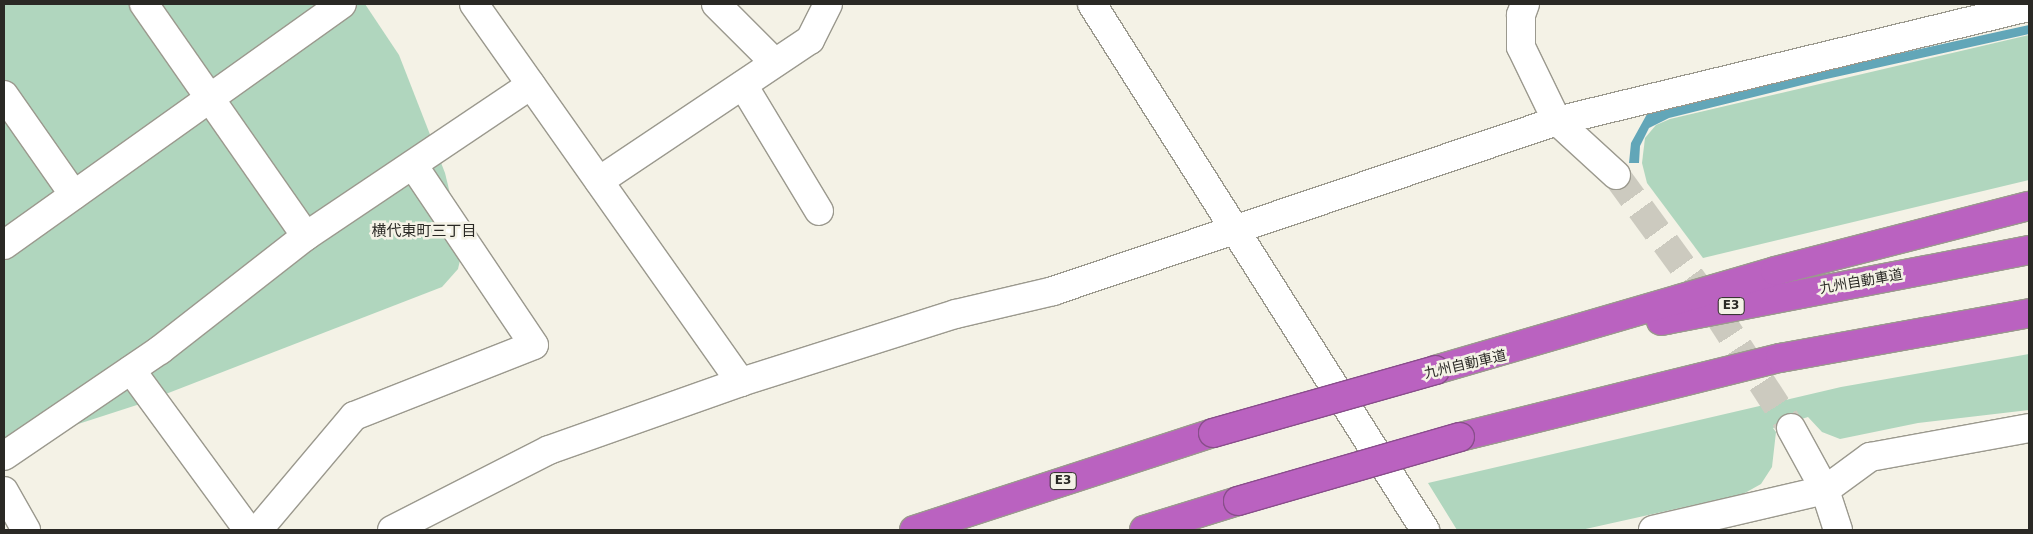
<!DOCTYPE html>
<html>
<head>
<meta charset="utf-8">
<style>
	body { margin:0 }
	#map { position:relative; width:2033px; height:534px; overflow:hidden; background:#f4f2e6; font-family:"DejaVu Sans","Noto Sans JP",sans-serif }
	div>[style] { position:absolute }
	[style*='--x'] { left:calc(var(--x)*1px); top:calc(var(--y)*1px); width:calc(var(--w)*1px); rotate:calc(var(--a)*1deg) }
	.green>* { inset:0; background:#b0d6be }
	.water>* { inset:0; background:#62a6b8 }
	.minor-tunnel>* { height:28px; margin-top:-14px; transform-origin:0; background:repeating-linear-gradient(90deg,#cccabf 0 28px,transparent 0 42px) }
	.roads { filter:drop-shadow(1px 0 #9b998e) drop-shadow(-1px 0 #9b998e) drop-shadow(0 1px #9b998e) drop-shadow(0 -1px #9b998e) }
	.minor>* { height:28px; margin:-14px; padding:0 14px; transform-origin:14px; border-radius:14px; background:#fff }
	.highway>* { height:28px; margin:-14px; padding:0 14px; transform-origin:14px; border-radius:14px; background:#ba62c0 }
	.bridges { filter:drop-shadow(1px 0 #884e8a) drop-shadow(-1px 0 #884e8a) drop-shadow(0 1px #884e8a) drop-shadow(0 -1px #884e8a) }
	.highway-bridge>* { height:28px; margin:-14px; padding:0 14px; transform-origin:14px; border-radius:14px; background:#ba62c0 }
	span { translate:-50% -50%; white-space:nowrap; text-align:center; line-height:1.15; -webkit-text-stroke:5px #f4f2e6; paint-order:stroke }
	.shield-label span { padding:1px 4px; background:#f4f2e6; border:1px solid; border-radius:4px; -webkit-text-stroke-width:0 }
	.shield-label { font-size:12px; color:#2a2925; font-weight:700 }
	.street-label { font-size:14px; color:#2a2925 }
	.neighbourhood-label { font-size:15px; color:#2a2925 }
	.frame { position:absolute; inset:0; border:5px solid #2a2925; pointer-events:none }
</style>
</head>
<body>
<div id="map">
	<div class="green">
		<div style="clip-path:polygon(4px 4px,365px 4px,399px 55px,445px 173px,463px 247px,458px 269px,442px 287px,140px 404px,4px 448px)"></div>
		<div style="clip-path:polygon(2029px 35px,2029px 180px,1703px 258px,1647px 183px,1642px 163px,1645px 138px,1656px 125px,1670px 119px)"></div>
		<div style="clip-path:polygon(2029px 354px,2029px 410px,1918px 423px,1840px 439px,1822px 432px,1808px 417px,1773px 428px,1776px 432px,1772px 467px,1761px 484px,1743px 494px,1581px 530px,1457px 530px,1428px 483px,1841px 387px)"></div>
	</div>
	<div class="water">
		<div style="clip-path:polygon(2029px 25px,2029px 34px,1822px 80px,1669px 118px,1649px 128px,1640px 146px,1639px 163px,1629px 163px,1631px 143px,1647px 114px,1829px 69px)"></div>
	</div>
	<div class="minor-tunnel">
		<div style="--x:1616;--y:175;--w:170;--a:53.9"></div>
		<div style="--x:1716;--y:312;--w:138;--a:57.1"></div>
	</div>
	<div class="roads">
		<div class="minor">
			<div style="--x:144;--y:4;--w:283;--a:55.1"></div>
			<div style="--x:474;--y:4;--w:463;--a:54.8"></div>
			<div style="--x:716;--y:4;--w:83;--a:45"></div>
			<div style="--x:1092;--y:4;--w:623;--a:57.66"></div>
			<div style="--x:1525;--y:4;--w:12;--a:110"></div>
			<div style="--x:1521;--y:15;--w:32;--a:90"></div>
			<div style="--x:1521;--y:47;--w:82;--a:64.1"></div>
			<div style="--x:1557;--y:121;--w:80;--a:42.5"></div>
			<div style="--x:743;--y:85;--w:147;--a:58.9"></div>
			<div style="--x:4;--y:95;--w:122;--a:55"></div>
			<div style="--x:599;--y:181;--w:254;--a:-33.8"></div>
			<div style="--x:810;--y:40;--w:40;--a:-63.4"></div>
			<div style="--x:4;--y:245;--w:415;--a:-35.5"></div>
			<div style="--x:131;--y:370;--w:198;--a:53.8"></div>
			<div style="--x:1791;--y:428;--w:71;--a:61.3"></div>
			<div style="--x:1825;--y:490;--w:42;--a:72"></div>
			<div style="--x:4;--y:456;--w:189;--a:-34.2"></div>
			<div style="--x:160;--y:350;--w:185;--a:-38"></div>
			<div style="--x:306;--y:236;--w:271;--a:-33.9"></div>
			<div style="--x:4;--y:491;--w:45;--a:60.6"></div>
			<div style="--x:258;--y:530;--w:149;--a:-49.9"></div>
			<div style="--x:354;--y:416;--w:193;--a:-21.5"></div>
			<div style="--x:534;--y:345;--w:217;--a:-123.9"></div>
			<div style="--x:392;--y:530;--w:176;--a:-27"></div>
			<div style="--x:549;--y:450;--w:204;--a:-19.5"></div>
			<div style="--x:741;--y:382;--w:225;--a:-17.6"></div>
			<div style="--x:956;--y:314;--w:100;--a:-13.3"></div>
			<div style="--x:1053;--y:291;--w:532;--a:-18.64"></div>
			<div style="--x:1557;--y:121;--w:486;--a:-13.6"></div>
			<div style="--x:1653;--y:530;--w:177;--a:-13.1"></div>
			<div style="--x:1825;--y:490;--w:56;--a:-36.3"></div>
			<div style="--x:1870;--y:457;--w:162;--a:-10.3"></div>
		</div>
		<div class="highway">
			<div style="--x:1661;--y:321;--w:375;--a:-10.9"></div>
			<div style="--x:1435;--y:370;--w:354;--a:-16.2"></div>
			<div style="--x:1775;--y:271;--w:262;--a:-14.4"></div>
			<div style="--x:1460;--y:437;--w:330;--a:-13.9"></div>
			<div style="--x:1780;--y:358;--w:253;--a:-10.2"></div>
			<div style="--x:914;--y:530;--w:314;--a:-18"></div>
			<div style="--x:1144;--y:530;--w:98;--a:-17.1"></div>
		</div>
	</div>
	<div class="bridges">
		<div class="highway-bridge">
			<div style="--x:1213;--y:433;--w:231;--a:-15.8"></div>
			<div style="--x:1238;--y:501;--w:231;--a:-16.1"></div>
		</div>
	</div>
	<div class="shield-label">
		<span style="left:1731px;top:306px">E3</span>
		<span style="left:1063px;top:481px">E3</span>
	</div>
	<div class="street-label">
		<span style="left:1861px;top:281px;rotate:-10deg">九州自動車道</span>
		<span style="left:1465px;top:364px;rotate:-13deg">九州自動車道</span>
	</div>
	<div class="neighbourhood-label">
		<span style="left:424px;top:232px">横代東町三丁目</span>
	</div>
	<div class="frame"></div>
</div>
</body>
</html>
